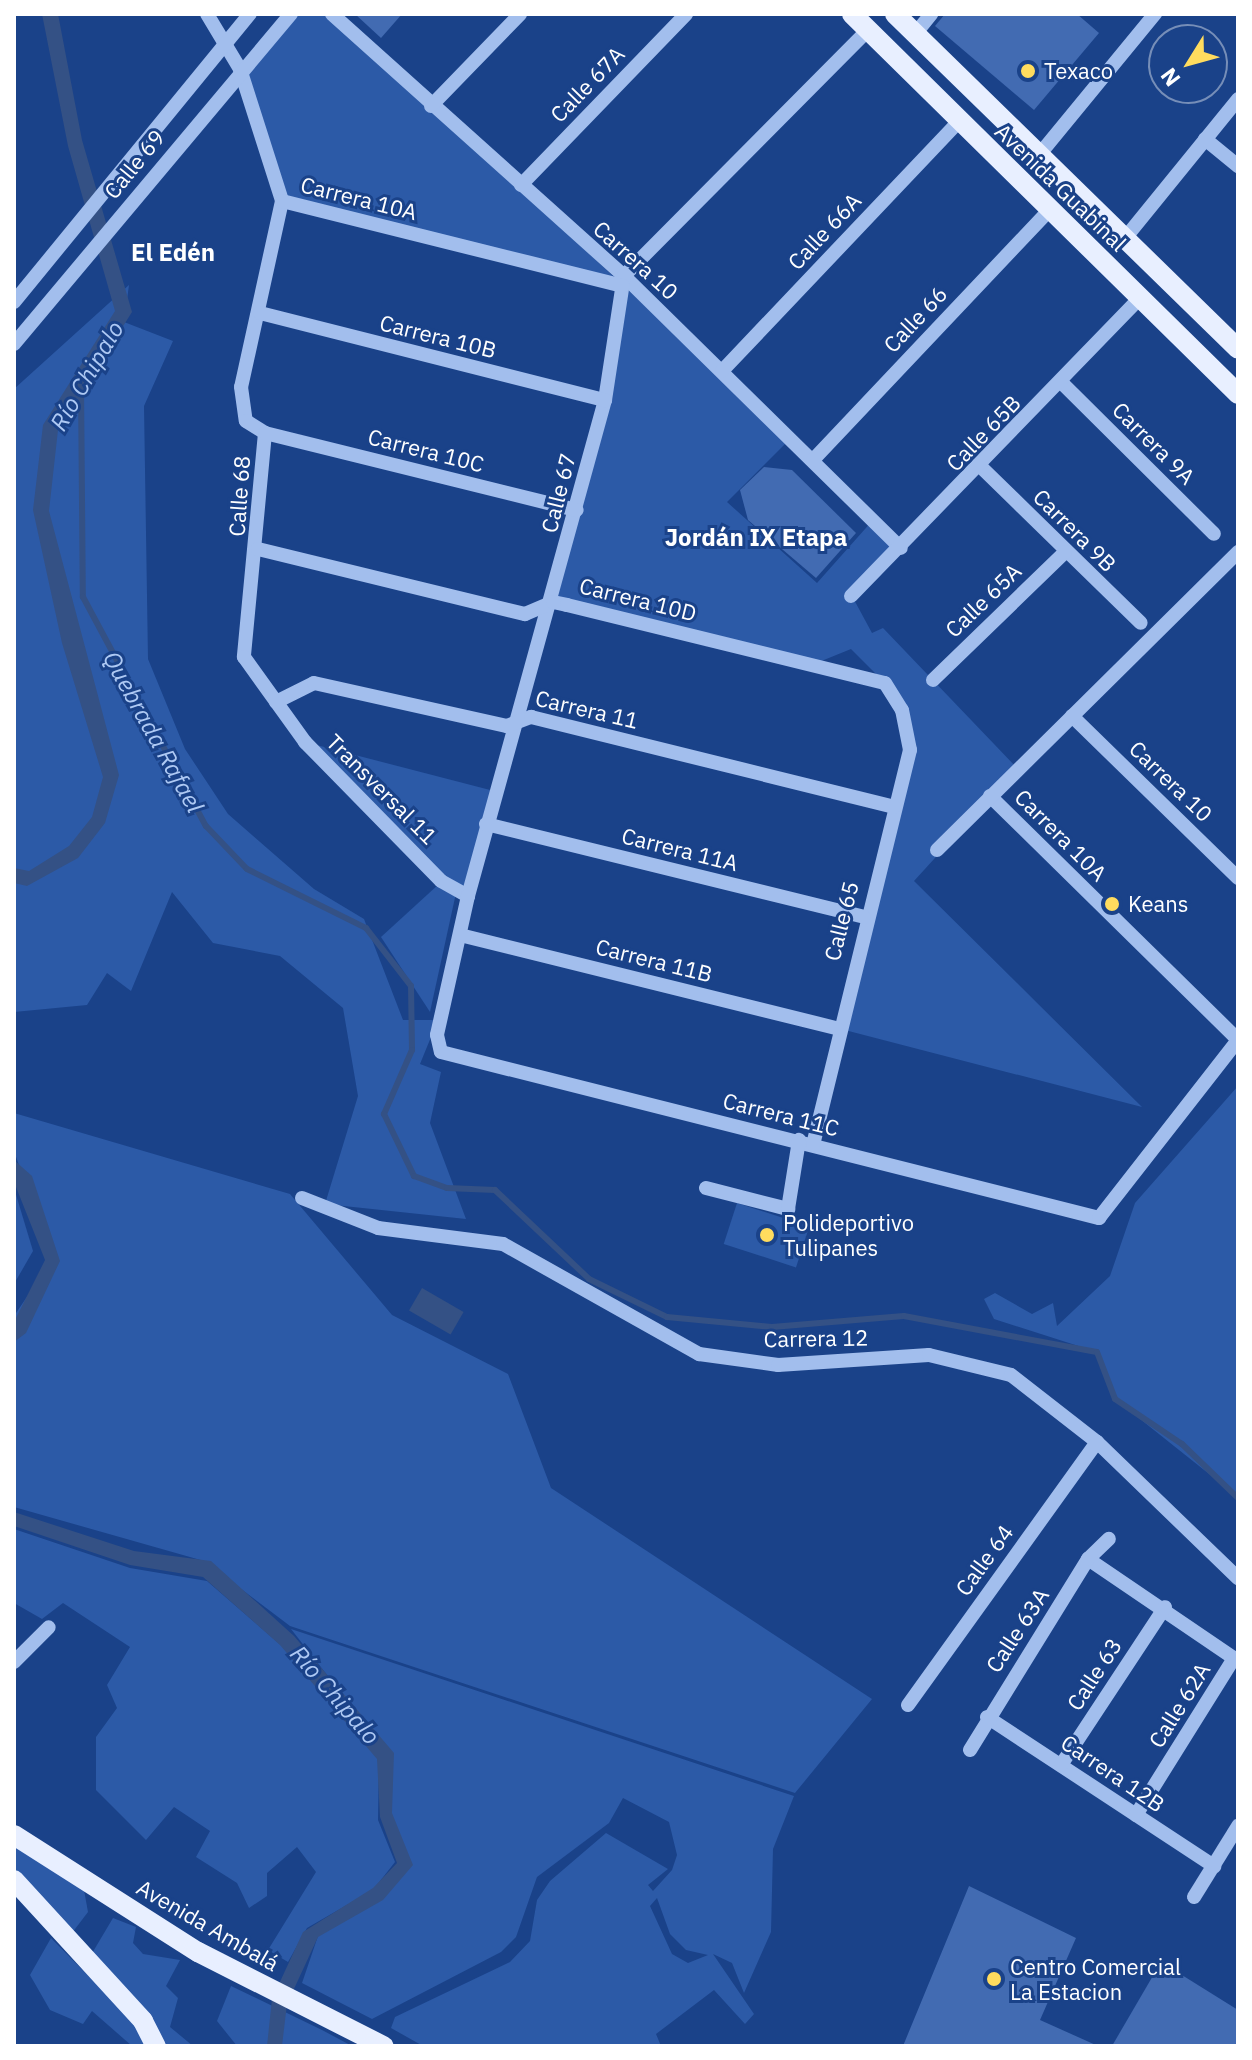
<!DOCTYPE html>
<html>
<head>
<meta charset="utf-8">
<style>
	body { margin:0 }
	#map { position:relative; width:1252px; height:2060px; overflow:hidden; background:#1a4289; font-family:"IBM Plex Sans",sans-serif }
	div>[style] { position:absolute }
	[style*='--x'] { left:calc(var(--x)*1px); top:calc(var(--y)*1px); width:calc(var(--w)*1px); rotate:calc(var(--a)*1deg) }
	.green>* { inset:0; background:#2c5aa7; transform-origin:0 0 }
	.water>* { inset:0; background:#345185; transform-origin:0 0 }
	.stream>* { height:6px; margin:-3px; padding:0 3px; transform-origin:3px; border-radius:3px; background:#345185 }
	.building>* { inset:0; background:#426bb2 }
	.minor>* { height:14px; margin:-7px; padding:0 7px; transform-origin:7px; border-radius:7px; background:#a2beed }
	.major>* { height:20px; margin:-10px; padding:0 10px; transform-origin:10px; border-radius:10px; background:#e8efff }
	.dots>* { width:22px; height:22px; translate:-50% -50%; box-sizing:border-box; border:4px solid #1a4289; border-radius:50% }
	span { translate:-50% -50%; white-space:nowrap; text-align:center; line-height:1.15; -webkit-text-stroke:6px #1a4289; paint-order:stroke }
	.poi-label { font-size:22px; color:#fff }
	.left { translate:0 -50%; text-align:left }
	.street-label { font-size:22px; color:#fff }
	.neighbourhood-label { font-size:24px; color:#fff; font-weight:700 }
	.water-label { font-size:24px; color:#aec9f4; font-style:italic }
	.frame { position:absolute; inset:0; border:16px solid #fff; pointer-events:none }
	.north { position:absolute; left:1148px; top:24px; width:80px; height:80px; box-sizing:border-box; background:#1a4289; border:2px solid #768eb8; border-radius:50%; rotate:233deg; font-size:22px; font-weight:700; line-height:32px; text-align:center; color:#fff }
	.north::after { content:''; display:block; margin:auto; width:28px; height:36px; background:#ffdc5e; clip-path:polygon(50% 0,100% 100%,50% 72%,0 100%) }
</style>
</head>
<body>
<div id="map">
	<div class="green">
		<div style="clip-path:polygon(291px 14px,332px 14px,789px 440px,727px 502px,817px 583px,873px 520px,901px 548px,852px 596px,872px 633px,883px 628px,1017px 768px,914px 881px,1142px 1107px,837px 1028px,910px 750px,885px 683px,851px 649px,814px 664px,553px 602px,623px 286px,282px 201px,240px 69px)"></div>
		<div style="clip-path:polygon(129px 285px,124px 322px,173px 341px,144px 406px,148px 659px,185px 749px,228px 814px,314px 889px,364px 919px,403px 1020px,438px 1020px,420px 1064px,441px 1072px,430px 1123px,466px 1219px,325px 1204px,358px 1096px,343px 1008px,280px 956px,213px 943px,172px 892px,131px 991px,107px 973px,87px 1005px,14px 1012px,14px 389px)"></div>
		<div style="clip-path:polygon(305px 742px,494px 791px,468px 896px,441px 880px)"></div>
		<div style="clip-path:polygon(439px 884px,456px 893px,430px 1012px,381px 937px)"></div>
		<div style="clip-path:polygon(1238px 1086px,1238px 1497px,1115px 1399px,1097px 1352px,994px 1319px,984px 1299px,995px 1293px,1032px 1314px,1053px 1303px,1057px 1326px,1110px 1276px,1135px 1203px)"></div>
		<div style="clip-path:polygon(14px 1113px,290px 1194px,392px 1315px,508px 1374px,551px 1488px,872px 1699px,795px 1793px,290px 1626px,204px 1561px,14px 1507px,14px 1316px,52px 1260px,14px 1151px)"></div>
		<div style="clip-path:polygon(14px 1188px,33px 1251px,14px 1284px)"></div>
		<div style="left:737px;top:1203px;width:76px;height:43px;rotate:18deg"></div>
		<div style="clip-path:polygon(14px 1529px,130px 1568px,207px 1581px,283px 1647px,379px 1757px,378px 1820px,395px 1862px,373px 1890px,307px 1928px,288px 1962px,268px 1950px,316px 1872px,297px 1847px,267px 1873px,267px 1896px,249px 1908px,237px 1883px,196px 1857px,210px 1831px,174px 1807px,146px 1840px,96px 1790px,96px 1737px,117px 1708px,107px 1685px,130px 1647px,63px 1603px,42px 1619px,14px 1603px)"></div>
		<div style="clip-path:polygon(evenodd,291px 1629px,794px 1796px,773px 1849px,771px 1932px,744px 1993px,732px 1963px,713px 1954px,754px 2014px,745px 2024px,714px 1990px,656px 2034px,661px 2046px,423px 2046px,391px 2028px,395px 2017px,510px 1962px,530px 1941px,537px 1900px,550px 1881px,606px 1833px,668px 1869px,648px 1885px,653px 1891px,672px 1870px,677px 1855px,669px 1822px,623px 1798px,609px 1823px,537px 1877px,516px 1937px,501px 1952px,372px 2019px,302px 1983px,318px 1936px,409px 1864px,389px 1815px,389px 1754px,291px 1629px,657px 1898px,670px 1934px,686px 1950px,708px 1955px,688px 1963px,672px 1954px,650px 1906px,657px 1898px)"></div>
		<div style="clip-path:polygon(14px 1845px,84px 1890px,88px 1912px,72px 1933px,14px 1874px)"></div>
		<div style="clip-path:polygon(113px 1918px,136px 1927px,133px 1943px,143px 1954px,180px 1960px,166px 1986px,178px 1998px,170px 2027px,193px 2046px,164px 2046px,91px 1955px)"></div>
		<div style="clip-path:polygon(51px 1938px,125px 2013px,150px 2046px,132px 2046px,92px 2011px,83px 2024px,50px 2010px,30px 1975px)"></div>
		<div style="clip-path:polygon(231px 1986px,322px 2030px,352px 2046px,237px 2046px,217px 2021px)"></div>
	</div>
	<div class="water">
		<div style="clip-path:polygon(42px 14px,58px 14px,82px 140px,132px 312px,58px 430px,49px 511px,119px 775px,105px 823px,78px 858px,27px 886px,14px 883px,14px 868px,29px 871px,69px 846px,92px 817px,103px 777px,62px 643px,33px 510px,43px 425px,115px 311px,68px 146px)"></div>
		<div style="clip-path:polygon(14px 1160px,32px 1176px,60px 1261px,26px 1333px,14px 1342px,14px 1322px,45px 1260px,14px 1182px)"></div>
		<div style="left:422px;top:1288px;width:48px;height:26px;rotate:30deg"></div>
		<div style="clip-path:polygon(14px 1512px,134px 1551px,211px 1561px,294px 1636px,394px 1753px,392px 1813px,413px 1865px,383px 1900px,318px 1937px,287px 2004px,282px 2046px,267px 2046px,272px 1999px,303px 1932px,373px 1888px,397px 1863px,380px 1817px,377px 1759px,280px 1645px,203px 1577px,130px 1565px,14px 1526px)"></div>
	</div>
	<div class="stream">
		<div style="--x:81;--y:386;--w:211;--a:89.5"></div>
		<div style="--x:83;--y:597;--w:260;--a:61.8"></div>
		<div style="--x:206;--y:826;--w:59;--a:46.4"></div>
		<div style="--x:247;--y:869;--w:133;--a:26.4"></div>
		<div style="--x:366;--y:928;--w:73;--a:52.2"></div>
		<div style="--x:411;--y:986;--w:64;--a:89.1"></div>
		<div style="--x:412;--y:1050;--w:70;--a:113.6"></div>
		<div style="--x:384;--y:1114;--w:69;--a:64.2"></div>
		<div style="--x:414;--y:1176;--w:35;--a:20"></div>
		<div style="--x:447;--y:1188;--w:48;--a:2.4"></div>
		<div style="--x:495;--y:1190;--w:129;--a:43.4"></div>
		<div style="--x:589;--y:1279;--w:87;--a:26"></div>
		<div style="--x:667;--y:1317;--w:105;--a:5.4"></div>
		<div style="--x:772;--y:1327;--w:132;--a:-4.8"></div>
		<div style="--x:904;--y:1316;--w:196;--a:10.6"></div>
		<div style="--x:1097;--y:1352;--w:50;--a:69"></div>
		<div style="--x:1115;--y:1399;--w:81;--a:33.9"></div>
		<div style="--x:1182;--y:1444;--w:78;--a:44"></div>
	</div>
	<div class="building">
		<div style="clip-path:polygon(355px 14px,402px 14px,381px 38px)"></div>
		<div style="clip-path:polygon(945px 14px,1077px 14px,1099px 33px,1034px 110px,935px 26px)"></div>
		<div style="clip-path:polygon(764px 467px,792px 470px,856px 533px,816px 578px,748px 520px,740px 490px)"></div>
		<div style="clip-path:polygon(969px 1886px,1076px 1938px,1040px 2020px,1098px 2046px,903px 2046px)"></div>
		<div style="clip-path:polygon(1161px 1962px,1238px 2010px,1238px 2046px,1112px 2046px)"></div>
	</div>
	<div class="minor">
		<div style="--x:207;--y:14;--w:64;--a:59"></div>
		<div style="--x:240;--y:69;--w:139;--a:72.3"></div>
		<div style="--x:282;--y:201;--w:190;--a:102.4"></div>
		<div style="--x:241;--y:387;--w:34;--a:82"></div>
		<div style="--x:246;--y:421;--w:22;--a:32"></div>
		<div style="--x:265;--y:433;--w:225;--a:95.4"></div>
		<div style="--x:244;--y:657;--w:105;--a:54.3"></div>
		<div style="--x:305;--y:742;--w:194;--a:45.6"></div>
		<div style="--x:441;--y:881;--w:31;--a:29"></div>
		<div style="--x:332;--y:14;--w:392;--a:41.9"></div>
		<div style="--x:624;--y:276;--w:388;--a:44.5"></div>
		<div style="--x:868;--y:30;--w:346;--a:134.8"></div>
		<div style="--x:624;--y:276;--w:125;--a:98.7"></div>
		<div style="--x:605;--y:400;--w:515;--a:105.44"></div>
		<div style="--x:468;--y:896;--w:142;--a:102.6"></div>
		<div style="--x:437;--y:1035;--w:17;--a:77"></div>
		<div style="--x:441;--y:1052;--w:679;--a:14.16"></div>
		<div style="--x:1099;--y:1218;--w:226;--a:-52"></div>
		<div style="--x:915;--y:34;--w:26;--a:-51"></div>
		<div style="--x:431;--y:106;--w:128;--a:-45.9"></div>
		<div style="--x:1205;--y:139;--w:43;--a:39.3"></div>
		<div style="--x:1039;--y:155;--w:183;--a:-50.6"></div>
		<div style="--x:521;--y:185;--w:238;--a:-46"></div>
		<div style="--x:282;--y:201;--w:351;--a:14"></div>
		<div style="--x:1126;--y:237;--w:178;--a:-50.9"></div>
		<div style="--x:14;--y:302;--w:372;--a:-50.7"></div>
		<div style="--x:260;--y:313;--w:356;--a:14.2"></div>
		<div style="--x:14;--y:344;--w:431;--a:-50"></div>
		<div style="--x:722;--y:371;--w:344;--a:-46.5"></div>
		<div style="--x:1062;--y:383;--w:214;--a:44.8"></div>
		<div style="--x:265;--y:433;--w:321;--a:13.9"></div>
		<div style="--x:813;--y:460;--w:345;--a:-46.6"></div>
		<div style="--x:981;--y:467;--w:223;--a:44.3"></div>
		<div style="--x:258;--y:549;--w:275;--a:13.7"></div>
		<div style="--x:525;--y:614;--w:30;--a:-23"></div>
		<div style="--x:553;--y:602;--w:14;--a:12"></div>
		<div style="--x:567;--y:605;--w:327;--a:13.8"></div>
		<div style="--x:885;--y:683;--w:32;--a:58"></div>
		<div style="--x:902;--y:710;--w:41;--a:78.7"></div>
		<div style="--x:910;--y:750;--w:406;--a:103.8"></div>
		<div style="--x:851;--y:596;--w:417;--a:-45.9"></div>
		<div style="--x:933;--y:680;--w:184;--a:-44.1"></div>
		<div style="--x:276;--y:702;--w:42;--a:-26.6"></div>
		<div style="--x:314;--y:683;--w:198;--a:12.6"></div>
		<div style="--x:507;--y:726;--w:26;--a:-21"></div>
		<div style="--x:531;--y:717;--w:374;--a:13.9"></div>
		<div style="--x:1072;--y:716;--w:232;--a:44.3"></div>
		<div style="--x:990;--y:796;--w:348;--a:44.5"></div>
		<div style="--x:486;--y:824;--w:389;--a:13.8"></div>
		<div style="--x:937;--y:850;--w:424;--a:-44.7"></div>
		<div style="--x:460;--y:935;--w:388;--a:13.9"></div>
		<div style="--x:706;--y:1188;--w:85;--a:14.4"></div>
		<div style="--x:788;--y:1209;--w:70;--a:-80.9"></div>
		<div style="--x:302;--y:1198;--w:82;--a:21.5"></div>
		<div style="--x:378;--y:1228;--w:126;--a:7.3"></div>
		<div style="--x:503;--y:1244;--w:225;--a:29.3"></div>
		<div style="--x:699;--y:1354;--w:80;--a:7.9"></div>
		<div style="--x:778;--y:1365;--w:151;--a:-3.8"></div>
		<div style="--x:929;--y:1355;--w:84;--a:13.7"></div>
		<div style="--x:1011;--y:1375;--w:109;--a:37.9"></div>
		<div style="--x:1097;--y:1442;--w:196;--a:44"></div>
		<div style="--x:1088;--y:1559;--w:181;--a:34.2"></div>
		<div style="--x:14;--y:1662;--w:49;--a:-45"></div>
		<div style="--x:908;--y:1705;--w:324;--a:-54.3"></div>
		<div style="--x:987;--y:1717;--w:272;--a:33.3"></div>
		<div style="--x:970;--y:1750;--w:225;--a:-58.3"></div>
		<div style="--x:1088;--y:1559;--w:29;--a:-44"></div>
		<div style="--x:1061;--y:1765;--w:189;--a:-56.6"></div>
		<div style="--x:1136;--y:1815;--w:185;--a:-58"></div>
		<div style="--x:1194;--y:1897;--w:84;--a:-58.2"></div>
	</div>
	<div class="major">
		<div style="--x:852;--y:14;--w:542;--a:44.55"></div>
		<div style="--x:895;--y:14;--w:479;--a:44.3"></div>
		<div style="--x:14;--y:1835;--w:218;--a:32.5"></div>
		<div style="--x:198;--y:1952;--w:208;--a:26.9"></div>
		<div style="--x:14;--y:1880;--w:191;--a:47.5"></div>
		<div style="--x:143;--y:2021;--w:28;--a:63"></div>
	</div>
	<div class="dots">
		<div style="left:1028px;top:71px;background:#ffdc5e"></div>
		<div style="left:1112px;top:904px;background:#ffdc5e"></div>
		<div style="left:767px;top:1235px;background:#ffdc5e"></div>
		<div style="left:994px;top:1979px;background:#ffdc5e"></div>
	</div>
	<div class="poi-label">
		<span class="left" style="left:1044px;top:71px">Texaco</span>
		<span class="left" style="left:1128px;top:904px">Keans</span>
		<span class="left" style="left:783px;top:1235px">Polideportivo<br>Tulipanes</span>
		<span class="left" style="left:1010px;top:1979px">Centro Comercial<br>La Estacion</span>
	</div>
	<div class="street-label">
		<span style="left:587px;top:84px;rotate:-46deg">Calle 67A</span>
		<span style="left:134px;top:164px;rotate:-51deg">Calle 69</span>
		<span style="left:1061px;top:187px;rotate:44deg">Avenida Guabinal</span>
		<span style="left:359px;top:198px;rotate:14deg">Carrera 10A</span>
		<span style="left:824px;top:231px;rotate:-47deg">Calle 66A</span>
		<span style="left:636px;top:260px;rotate:42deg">Carrera 10</span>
		<span style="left:915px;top:319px;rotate:-47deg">Calle 66</span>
		<span style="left:438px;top:336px;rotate:14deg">Carrera 10B</span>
		<span style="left:983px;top:433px;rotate:-46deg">Calle 65B</span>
		<span style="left:1154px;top:443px;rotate:45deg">Carrera 9A</span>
		<span style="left:426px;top:450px;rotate:14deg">Carrera 10C</span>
		<span style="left:558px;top:493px;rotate:-76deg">Calle 67</span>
		<span style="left:239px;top:496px;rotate:-86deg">Calle 68</span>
		<span style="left:1075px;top:530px;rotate:45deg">Carrera 9B</span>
		<span style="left:638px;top:599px;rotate:14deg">Carrera 10D</span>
		<span style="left:983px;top:600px;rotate:-44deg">Calle 65A</span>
		<span style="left:587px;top:709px;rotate:13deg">Carrera 11</span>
		<span style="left:1171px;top:781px;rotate:44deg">Carrera 10</span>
		<span style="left:382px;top:789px;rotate:45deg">Transversal 11</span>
		<span style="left:1061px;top:835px;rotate:45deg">Carrera 10A</span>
		<span style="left:680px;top:849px;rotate:14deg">Carrera 11A</span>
		<span style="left:841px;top:921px;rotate:-76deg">Calle 65</span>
		<span style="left:654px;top:960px;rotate:14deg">Carrera 11B</span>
		<span style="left:781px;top:1114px;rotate:14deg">Carrera 11C</span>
		<span style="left:816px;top:1338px;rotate:-1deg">Carrera 12</span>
		<span style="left:984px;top:1560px;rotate:-54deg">Calle 64</span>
		<span style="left:1017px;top:1630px;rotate:-57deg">Calle 63A</span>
		<span style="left:1094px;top:1674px;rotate:-57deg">Calle 63</span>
		<span style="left:1179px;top:1705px;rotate:-58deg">Calle 62A</span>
		<span style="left:1113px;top:1773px;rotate:34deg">Carrera 12B</span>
		<span style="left:208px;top:1925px;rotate:30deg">Avenida Ambalá</span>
	</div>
	<div class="neighbourhood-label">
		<span style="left:173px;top:253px">El Edén</span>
		<span style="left:756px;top:538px">Jordán IX Etapa</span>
	</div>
	<div class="water-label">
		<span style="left:87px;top:376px;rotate:-60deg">Río Chipalo</span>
		<span style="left:153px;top:732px;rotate:61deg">Quebrada Rafael</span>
		<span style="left:335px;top:1695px;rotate:49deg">Río Chipalo</span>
	</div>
	<div class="frame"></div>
	<div class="north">N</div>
</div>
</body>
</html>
